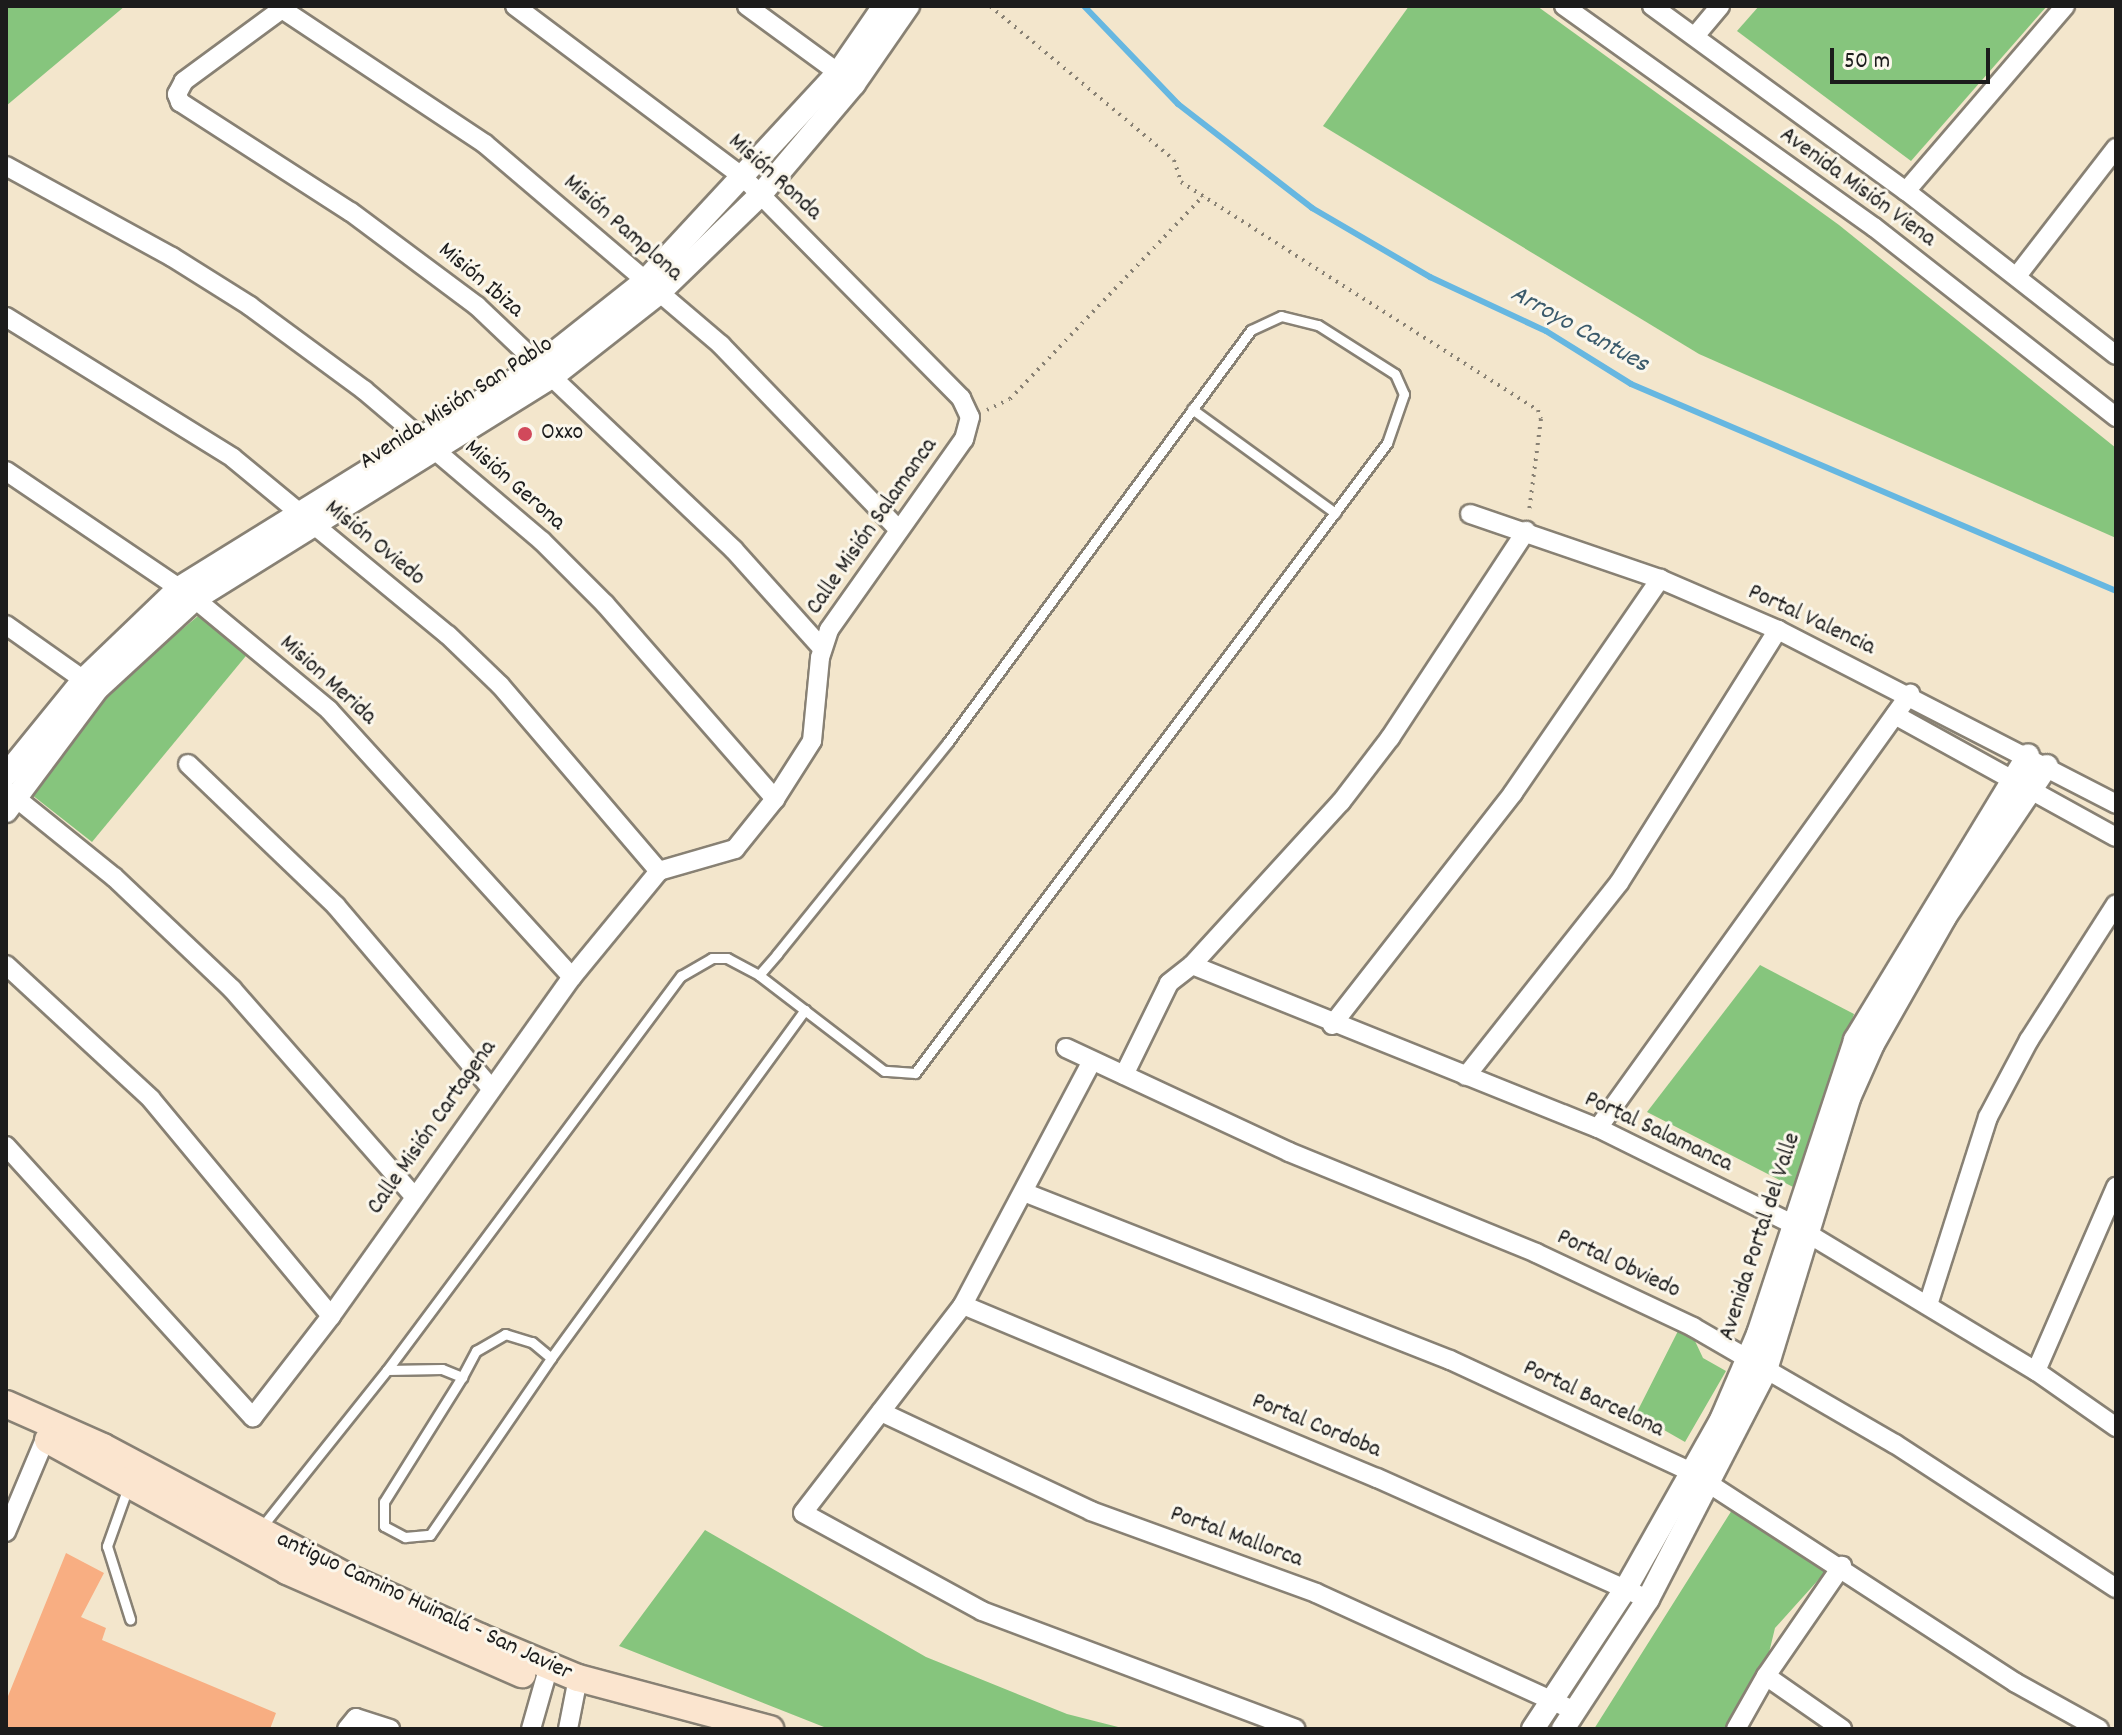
<!DOCTYPE html>
<html>
<head>
<meta charset="utf-8">
<style>
	body { margin:0 }
	#map { position:relative; width:2122px; height:1735px; overflow:hidden; background:#f3e6cc; font-family:Dekko,sans-serif }
	div>[style] { position:absolute }
	[style*='--x'] { left:calc(var(--x)*1px); top:calc(var(--y)*1px); width:calc(var(--w)*1px); rotate:calc(var(--a)*1deg) }
	.green>* { inset:0; background:#86c57d }
	.stream>* { height:6px; margin:-3px; padding:0 3px; transform-origin:3px; border-radius:3px; background:#66b7e1 }
	.building>* { inset:0; background:#f8ae82 }
	.path>* { height:4px; margin-top:-2px; transform-origin:0; background:repeating-linear-gradient(90deg,#888174 0 2px,transparent 0 8px) }
	.roads { filter:drop-shadow(2px 0 #888174) drop-shadow(-2px 0 #888174) drop-shadow(0 2px #888174) drop-shadow(0 -2px #888174) }
	.service>* { height:9px; margin:-4.5px; padding:0 4.5px; transform-origin:4.5px; border-radius:4.5px; background:#fff }
	.minor>* { height:18px; margin:-9px; padding:0 9px; transform-origin:9px; border-radius:9px; background:#fff }
	.tertiary>* { height:22px; margin:-11px; padding:0 11px; transform-origin:11px; border-radius:11px; background:#fff }
	.secondary>* { height:26px; margin:-13px; padding:0 13px; transform-origin:13px; border-radius:13px; background:#fbe5cf }
	.dots>* { width:22px; height:22px; translate:-50% -50%; box-sizing:border-box; border:4px solid #fbf7ec; border-radius:50% }
	span { translate:-50% -50%; white-space:nowrap; text-align:center; line-height:1.15; -webkit-text-stroke:6px #fbf7ec; paint-order:stroke }
	.street-label { font-size:24px; color:#1c1c1c }
	.poi-label { font-size:24px; color:#1c1c1c }
	.left { translate:0 -50%; text-align:left }
	.water-label { font-size:26px; color:#3a5a6b; font-style:italic }
	.frame { position:absolute; inset:0; border:8px solid #1c1c1c; pointer-events:none }
	.scale { position:absolute; left:1830px; top:48px; width:160px; height:36px; box-sizing:border-box; border:4px solid #1c1c1c; border-top:0; padding-left:10px; font-size:24px; line-height:28px; white-space:nowrap; color:#1c1c1c; -webkit-text-stroke:6px #fbf7ec; paint-order:stroke }
</style>
</head>
<body>
<div id="map">
	<div class="green">
		<div style="clip-path:polygon(6px 6px,125px 6px,6px 106px)"></div>
		<div style="clip-path:polygon(1409px 6px,1537px 6px,1839px 225px,2116px 448px,2116px 538px,1699px 354px,1323px 126px)"></div>
		<div style="clip-path:polygon(1759px 6px,2047px 6px,1911px 161px,1737px 31px)"></div>
		<div style="clip-path:polygon(204px 611px,250px 651px,92px 842px,27px 791px,103px 695px)"></div>
		<div style="clip-path:polygon(1760px 965px,1854px 1014px,1795px 1188px,1647px 1112px)"></div>
		<div style="clip-path:polygon(1678px 1331px,1695px 1341px,1703px 1358px,1726px 1371px,1685px 1442px,1636px 1414px)"></div>
		<div style="clip-path:polygon(1732px 1510px,1829px 1568px,1775px 1628px,1767px 1661px,1731px 1729px,1594px 1729px)"></div>
		<div style="clip-path:polygon(705px 1530px,926px 1657px,1067px 1714px,1126px 1729px,829px 1729px,619px 1646px)"></div>
	</div>
	<div class="stream">
		<div style="--x:1084;--y:6;--w:136;--a:46.2"></div>
		<div style="--x:1178;--y:104;--w:170;--a:37.8"></div>
		<div style="--x:1312;--y:208;--w:137;--a:30.3"></div>
		<div style="--x:1430;--y:277;--w:128;--a:25"></div>
		<div style="--x:1546;--y:331;--w:100;--a:31.9"></div>
		<div style="--x:1631;--y:384;--w:527;--a:23.11"></div>
	</div>
	<div class="building">
		<div style="clip-path:polygon(66px 1553px,104px 1573px,81px 1617px,106px 1628px,102px 1640px,276px 1713px,270px 1729px,6px 1729px,6px 1701px)"></div>
	</div>
	<div class="path">
		<div style="--x:990;--y:6;--w:240;--a:39.9"></div>
		<div style="--x:1174;--y:160;--w:23;--a:72"></div>
		<div style="--x:1181;--y:182;--w:424;--a:32.6"></div>
		<div style="--x:1538;--y:410;--w:9;--a:72"></div>
		<div style="--x:1541;--y:419;--w:94;--a:97.4"></div>
		<div style="--x:987;--y:410;--w:25;--a:-26"></div>
		<div style="--x:1010;--y:399;--w:280;--a:-46.4"></div>
	</div>
	<div class="roads">
		<div class="service">
			<div style="--x:1192;--y:409;--w:177;--a:36"></div>
			<div style="--x:387;--y:1370;--w:55;--a:-1"></div>
			<div style="--x:442;--y:1369;--w:22;--a:22"></div>
			<div style="--x:462;--y:1377;--w:147;--a:122"></div>
			<div style="--x:384;--y:1502;--w:24;--a:90"></div>
			<div style="--x:384;--y:1526;--w:24;--a:28"></div>
			<div style="--x:405;--y:1537;--w:25;--a:-5"></div>
			<div style="--x:430;--y:1535;--w:214;--a:-55.6"></div>
			<div style="--x:551;--y:1358;--w:431;--a:-53.9"></div>
			<div style="--x:462;--y:1377;--w:30;--a:-62"></div>
			<div style="--x:476;--y:1351;--w:34;--a:-30"></div>
			<div style="--x:505;--y:1334;--w:28;--a:17"></div>
			<div style="--x:532;--y:1342;--w:25;--a:40"></div>
			<div style="--x:128;--y:1487;--w:63;--a:109.6"></div>
			<div style="--x:107;--y:1546;--w:77;--a:72.5"></div>
			<div style="--x:260;--y:1529;--w:203;--a:-51.4"></div>
			<div style="--x:387;--y:1370;--w:492;--a:-53.3"></div>
			<div style="--x:681;--y:976;--w:36;--a:-30"></div>
			<div style="--x:712;--y:958;--w:15;--a:0"></div>
			<div style="--x:727;--y:958;--w:36;--a:28"></div>
			<div style="--x:759;--y:975;--w:28;--a:-49"></div>
			<div style="--x:777;--y:954;--w:272;--a:-51.1"></div>
			<div style="--x:948;--y:742;--w:511;--a:-53.67"></div>
			<div style="--x:1251;--y:330;--w:33;--a:-25"></div>
			<div style="--x:1281;--y:316;--w:38;--a:14"></div>
			<div style="--x:1318;--y:325;--w:91;--a:32.5"></div>
			<div style="--x:1395;--y:374;--w:22;--a:66"></div>
			<div style="--x:1404;--y:394;--w:52;--a:109.1"></div>
			<div style="--x:1387;--y:443;--w:787;--a:126.84"></div>
			<div style="--x:915;--y:1073;--w:31;--a:-176"></div>
			<div style="--x:884;--y:1071;--w:158;--a:-142.5"></div>
		</div>
		<div class="minor">
			<div style="--x:286;--y:6;--w:127;--a:143.7"></div>
			<div style="--x:184;--y:81;--w:15;--a:118"></div>
			<div style="--x:177;--y:94;--w:9;--a:69"></div>
			<div style="--x:180;--y:102;--w:203;--a:32.8"></div>
			<div style="--x:351;--y:212;--w:157;--a:36.7"></div>
			<div style="--x:477;--y:306;--w:354;--a:43.5"></div>
			<div style="--x:734;--y:550;--w:132;--a:48.1"></div>
			<div style="--x:515;--y:6;--w:288;--a:36.9"></div>
			<div style="--x:745;--y:179;--w:308;--a:45.4"></div>
			<div style="--x:961;--y:398;--w:21;--a:65"></div>
			<div style="--x:970;--y:417;--w:23;--a:105"></div>
			<div style="--x:964;--y:439;--w:234;--a:125.3"></div>
			<div style="--x:829;--y:630;--w:29;--a:108"></div>
			<div style="--x:820;--y:658;--w:83;--a:95.5"></div>
			<div style="--x:812;--y:741;--w:69;--a:122.5"></div>
			<div style="--x:775;--y:799;--w:64;--a:128.7"></div>
			<div style="--x:735;--y:849;--w:79;--a:163.9"></div>
			<div style="--x:747;--y:6;--w:125;--a:36.2"></div>
			<div style="--x:1564;--y:6;--w:381;--a:35.5"></div>
			<div style="--x:1874;--y:227;--w:308;--a:38.1"></div>
			<div style="--x:1652;--y:6;--w:314;--a:36.1"></div>
			<div style="--x:1906;--y:191;--w:266;--a:38"></div>
			<div style="--x:282;--y:9;--w:244;--a:33.6"></div>
			<div style="--x:485;--y:144;--w:310;--a:40.4"></div>
			<div style="--x:721;--y:345;--w:254;--a:46.1"></div>
			<div style="--x:1695;--y:36;--w:39;--a:-50"></div>
			<div style="--x:6;--y:166;--w:189;--a:28.7"></div>
			<div style="--x:172;--y:257;--w:92;--a:32.1"></div>
			<div style="--x:250;--y:306;--w:142;--a:36.4"></div>
			<div style="--x:364;--y:390;--w:233;--a:40.3"></div>
			<div style="--x:542;--y:541;--w:89;--a:45"></div>
			<div style="--x:605;--y:604;--w:259;--a:48.9"></div>
			<div style="--x:1906;--y:191;--w:244;--a:-49.3"></div>
			<div style="--x:2017;--y:276;--w:162;--a:-52.3"></div>
			<div style="--x:6;--y:317;--w:267;--a:31.8"></div>
			<div style="--x:233;--y:458;--w:278;--a:39.5"></div>
			<div style="--x:448;--y:635;--w:72;--a:43.9"></div>
			<div style="--x:500;--y:685;--w:245;--a:49.5"></div>
			<div style="--x:6;--y:471;--w:228;--a:34.1"></div>
			<div style="--x:195;--y:599;--w:174;--a:39.6"></div>
			<div style="--x:329;--y:710;--w:361;--a:47.7"></div>
			<div style="--x:1470;--y:514;--w:201;--a:18.9"></div>
			<div style="--x:1660;--y:579;--w:129;--a:23.4"></div>
			<div style="--x:1778;--y:630;--w:380;--a:27.2"></div>
			<div style="--x:6;--y:625;--w:109;--a:35.3"></div>
			<div style="--x:1895;--y:715;--w:252;--a:28.9"></div>
			<div style="--x:188;--y:764;--w:205;--a:43.8"></div>
			<div style="--x:336;--y:906;--w:238;--a:49.6"></div>
			<div style="--x:6;--y:790;--w:139;--a:38.9"></div>
			<div style="--x:114;--y:877;--w:163;--a:43.5"></div>
			<div style="--x:232;--y:989;--w:276;--a:48.7"></div>
			<div style="--x:6;--y:965;--w:197;--a:42.7"></div>
			<div style="--x:151;--y:1099;--w:282;--a:50.3"></div>
			<div style="--x:1192;--y:965;--w:437;--a:21.9"></div>
			<div style="--x:1598;--y:1128;--w:216;--a:26.3"></div>
			<div style="--x:1792;--y:1224;--w:285;--a:31.1"></div>
			<div style="--x:2036;--y:1371;--w:98;--a:35"></div>
			<div style="--x:1332;--y:1025;--w:294;--a:-52"></div>
			<div style="--x:1513;--y:793;--w:260;--a:-55.5"></div>
			<div style="--x:1066;--y:1048;--w:246;--a:25"></div>
			<div style="--x:1289;--y:1152;--w:267;--a:22.2"></div>
			<div style="--x:1536;--y:1253;--w:174;--a:25.2"></div>
			<div style="--x:1693;--y:1327;--w:233;--a:30.1"></div>
			<div style="--x:1895;--y:1444;--w:264;--a:33.1"></div>
			<div style="--x:1092;--y:1061;--w:276;--a:117.9"></div>
			<div style="--x:963;--y:1305;--w:262;--a:127.6"></div>
			<div style="--x:803;--y:1513;--w:204;--a:28.7"></div>
			<div style="--x:982;--y:1611;--w:335;--a:20.6"></div>
			<div style="--x:1124;--y:1075;--w:102;--a:-63.9"></div>
			<div style="--x:1169;--y:983;--w:29;--a:-38"></div>
			<div style="--x:1192;--y:965;--w:221;--a:-47.6"></div>
			<div style="--x:1341;--y:802;--w:81;--a:-52.6"></div>
			<div style="--x:1390;--y:738;--w:248;--a:-56.7"></div>
			<div style="--x:1466;--y:1076;--w:246;--a:-51.6"></div>
			<div style="--x:1619;--y:883;--w:299;--a:-57.9"></div>
			<div style="--x:1598;--y:1128;--w:535;--a:-54.29"></div>
			<div style="--x:6;--y:1146;--w:367;--a:47.7"></div>
			<div style="--x:253;--y:1417;--w:128;--a:-52.3"></div>
			<div style="--x:331;--y:1316;--w:416;--a:-54.6"></div>
			<div style="--x:572;--y:977;--w:137;--a:-50.6"></div>
			<div style="--x:1026;--y:1193;--w:456;--a:21.5"></div>
			<div style="--x:1450;--y:1360;--w:266;--a:24.9"></div>
			<div style="--x:1691;--y:1472;--w:387;--a:33"></div>
			<div style="--x:2016;--y:1683;--w:95;--a:29"></div>
			<div style="--x:963;--y:1305;--w:449;--a:22.7"></div>
			<div style="--x:1377;--y:1478;--w:297;--a:24.1"></div>
			<div style="--x:1928;--y:1305;--w:197;--a:-72.3"></div>
			<div style="--x:1988;--y:1117;--w:87;--a:-62"></div>
			<div style="--x:2029;--y:1040;--w:161;--a:-57.4"></div>
			<div style="--x:2036;--y:1371;--w:201;--a:-66.5"></div>
			<div style="--x:881;--y:1412;--w:232;--a:25.2"></div>
			<div style="--x:1091;--y:1511;--w:239;--a:20"></div>
			<div style="--x:1316;--y:1593;--w:282;--a:24.5"></div>
			<div style="--x:6;--y:1532;--w:101;--a:-67.2"></div>
			<div style="--x:1766;--y:1676;--w:93;--a:34.9"></div>
			<div style="--x:347;--y:1729;--w:14;--a:-51"></div>
			<div style="--x:356;--y:1718;--w:36;--a:18"></div>
			<div style="--x:531;--y:1729;--w:66;--a:-74.1"></div>
			<div style="--x:568;--y:1729;--w:52;--a:-78.9"></div>
			<div style="--x:1736;--y:1729;--w:61;--a:-60.5"></div>
			<div style="--x:1766;--y:1676;--w:134;--a:-55.4"></div>
		</div>
		<div class="tertiary">
			<div style="--x:6;--y:775;--w:124;--a:-50.9"></div>
			<div style="--x:84;--y:679;--w:132;--a:-43.8"></div>
			<div style="--x:179;--y:588;--w:425;--a:-31.8"></div>
			<div style="--x:540;--y:364;--w:135;--a:-38.4"></div>
			<div style="--x:646;--y:280;--w:282;--a:-47.2"></div>
			<div style="--x:838;--y:73;--w:81;--a:-55.5"></div>
			<div style="--x:6;--y:811;--w:152;--a:-53.3"></div>
			<div style="--x:97;--y:689;--w:133;--a:-42.6"></div>
			<div style="--x:195;--y:599;--w:420;--a:-31.9"></div>
			<div style="--x:552;--y:377;--w:136;--a:-38.1"></div>
			<div style="--x:659;--y:293;--w:142;--a:-44.1"></div>
			<div style="--x:761;--y:194;--w:144;--a:-49.8"></div>
			<div style="--x:854;--y:84;--w:95;--a:-55.3"></div>
			<div style="--x:1533;--y:1729;--w:169;--a:-56.6"></div>
			<div style="--x:1626;--y:1588;--w:193;--a:-60.5"></div>
			<div style="--x:1721;--y:1420;--w:94;--a:-66.7"></div>
			<div style="--x:1758;--y:1334;--w:310;--a:-71.7"></div>
			<div style="--x:1855;--y:1040;--w:333;--a:-58.7"></div>
			<div style="--x:1563;--y:1729;--w:155;--a:-56.8"></div>
			<div style="--x:1648;--y:1599;--w:258;--a:-62.7"></div>
			<div style="--x:1766;--y:1370;--w:284;--a:-73"></div>
			<div style="--x:1849;--y:1098;--w:59;--a:-66"></div>
			<div style="--x:1873;--y:1044;--w:146;--a:-60.4"></div>
			<div style="--x:1945;--y:917;--w:182;--a:-56"></div>
		</div>
		<div class="secondary">
			<div style="--x:6;--y:1404;--w:106;--a:23.9"></div>
			<div style="--x:103;--y:1447;--w:279;--a:28"></div>
			<div style="--x:349;--y:1578;--w:144;--a:24.2"></div>
			<div style="--x:480;--y:1637;--w:106;--a:22.7"></div>
			<div style="--x:578;--y:1678;--w:199;--a:14.9"></div>
			<div style="--x:48;--y:1440;--w:273;--a:28.7"></div>
			<div style="--x:287;--y:1571;--w:257;--a:23.7"></div>
		</div>
	</div>
	<div class="dots">
		<div style="left:525px;top:434px;background:#d1495b"></div>
	</div>
	<div class="street-label">
		<span style="left:774px;top:178px;rotate:42deg">Misión Ronda</span>
		<span style="left:1857px;top:188px;rotate:36deg">Avenida Misión Viena</span>
		<span style="left:622px;top:229px;rotate:41deg">Misión Pamplona</span>
		<span style="left:480px;top:281px;rotate:40deg">Misión Ibiza</span>
		<span style="left:457px;top:404px;rotate:-33deg">Avenida Misión San Pablo</span>
		<span style="left:514px;top:486px;rotate:41deg">Misión Gerona</span>
		<span style="left:873px;top:527px;rotate:-55deg">Calle Misión Salamanca</span>
		<span style="left:374px;top:544px;rotate:39deg">Misión Oviedo</span>
		<span style="left:1811px;top:621px;rotate:25deg">Portal Valencia</span>
		<span style="left:327px;top:681px;rotate:42deg">Mision Merida</span>
		<span style="left:433px;top:1128px;rotate:-55deg">Calle Misión Cartagena</span>
		<span style="left:1658px;top:1133px;rotate:25deg">Portal Salamanca</span>
		<span style="left:1761px;top:1237px;rotate:-72deg">Avenida Portal del Valle</span>
		<span style="left:1618px;top:1265px;rotate:25deg">Portal Obviedo</span>
		<span style="left:1593px;top:1400px;rotate:25deg">Portal Barcelona</span>
		<span style="left:1316px;top:1427px;rotate:22deg">Portal Cordoba</span>
		<span style="left:1236px;top:1538px;rotate:20deg">Portal Mallorca</span>
		<span style="left:424px;top:1607px;rotate:25deg">antiguo Camino Huinalá - San Javier</span>
	</div>
	<div class="poi-label">
		<span class="left" style="left:541px;top:434px">Oxxo</span>
	</div>
	<div class="water-label">
		<span style="left:1579px;top:330px;rotate:29deg">Arroyo Cantues</span>
	</div>
	<div class="frame"></div>
	<div class="scale">50 m</div>
</div>
</body>
</html>
